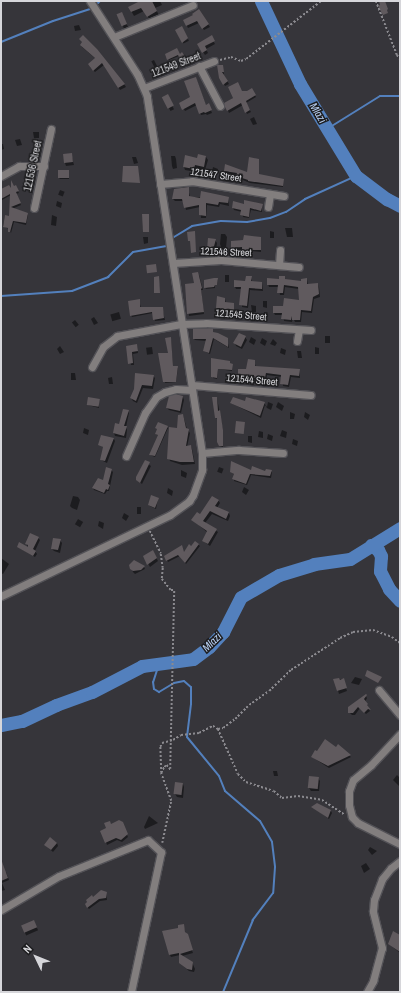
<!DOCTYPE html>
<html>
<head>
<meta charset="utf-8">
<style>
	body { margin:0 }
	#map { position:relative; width:401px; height:993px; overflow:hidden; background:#36353a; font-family:"Archivo Narrow",sans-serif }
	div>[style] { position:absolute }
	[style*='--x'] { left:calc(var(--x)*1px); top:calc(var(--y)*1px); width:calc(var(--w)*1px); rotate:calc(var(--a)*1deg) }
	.shadow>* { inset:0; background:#0007; transform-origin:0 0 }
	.stream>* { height:2px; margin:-1px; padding:0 1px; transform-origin:1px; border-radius:1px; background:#5380bd }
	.river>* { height:13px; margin:-6.5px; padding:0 6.5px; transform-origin:6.5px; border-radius:6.5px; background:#5380bd }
	.building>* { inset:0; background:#605a5e; transform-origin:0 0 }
	.path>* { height:1.5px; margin-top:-0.75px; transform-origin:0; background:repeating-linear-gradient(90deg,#8b8a8f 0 2px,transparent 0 4px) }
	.roads { filter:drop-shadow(1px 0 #535257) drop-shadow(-1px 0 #535257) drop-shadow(0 1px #535257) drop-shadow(0 -1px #535257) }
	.street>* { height:7px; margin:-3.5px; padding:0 3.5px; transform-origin:3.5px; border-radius:3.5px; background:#827e7e }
	.path-bridge>* { height:1.5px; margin-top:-0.75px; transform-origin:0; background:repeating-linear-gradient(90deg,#8b8a8f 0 2px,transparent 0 4px) }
	span { translate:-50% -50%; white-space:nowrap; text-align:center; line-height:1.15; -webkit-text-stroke:3px #1d1d1f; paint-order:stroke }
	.street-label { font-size:10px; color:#d6d6da }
	.water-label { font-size:11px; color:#b8d0f3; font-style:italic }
	.frame { position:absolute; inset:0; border:2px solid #d6d6da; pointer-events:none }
	.north { position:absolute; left:16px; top:937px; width:40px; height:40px; -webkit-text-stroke:3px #1d1d1f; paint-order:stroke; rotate:313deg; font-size:11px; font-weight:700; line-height:16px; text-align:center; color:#d6d6da }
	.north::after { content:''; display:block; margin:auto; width:14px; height:18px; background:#d6d6da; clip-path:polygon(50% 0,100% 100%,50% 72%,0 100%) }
</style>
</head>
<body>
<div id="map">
	<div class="shadow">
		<div style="clip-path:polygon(139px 1px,160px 1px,162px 5px,155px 8px,159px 15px,150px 20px,144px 11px,134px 16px,129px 7px,139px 2px)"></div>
		<div style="clip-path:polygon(199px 11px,210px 27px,204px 30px,199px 23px,188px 28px,184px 20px,194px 16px)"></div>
		<div style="clip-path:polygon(123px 16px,128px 27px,124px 29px,123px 26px)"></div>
		<div style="clip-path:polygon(79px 25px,81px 30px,75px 31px,74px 26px)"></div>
		<div style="clip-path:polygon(211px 37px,215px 44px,206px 49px,208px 53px,205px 55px,198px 44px)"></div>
		<div style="clip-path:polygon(80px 39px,124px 84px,126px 87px,120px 90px,104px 65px,95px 72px,90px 67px,96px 59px,82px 47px,81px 45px,83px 43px)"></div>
		<div style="left:188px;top:39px;width:2px;height:6px;rotate:63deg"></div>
		<div style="clip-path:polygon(176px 50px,179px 56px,169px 60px,166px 55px)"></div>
		<div style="left:154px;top:60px;width:7px;height:3px;rotate:63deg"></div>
		<div style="clip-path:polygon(222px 66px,224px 74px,223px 74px,229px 84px,225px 86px,222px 80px)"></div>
		<div style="clip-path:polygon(196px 78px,206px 106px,209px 105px,212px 113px,207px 115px,206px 114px,201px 115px,197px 105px,185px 111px,181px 104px,192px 98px)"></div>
		<div style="clip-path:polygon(252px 90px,256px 97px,246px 103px,251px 112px,247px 114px,243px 105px,229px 113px,225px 104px,241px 92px,247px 92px)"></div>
		<div style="left:167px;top:96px;width:15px;height:4px;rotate:62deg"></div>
		<div style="clip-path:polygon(254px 117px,257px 124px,253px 125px,250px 119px)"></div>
		<div style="clip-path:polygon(33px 132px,39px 132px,39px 138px,34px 138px)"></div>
		<div style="clip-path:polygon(20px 139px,22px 145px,17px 146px,15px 140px)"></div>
		<div style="clip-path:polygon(1px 144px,3px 144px,4px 149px,1px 150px)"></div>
		<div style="clip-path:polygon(71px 154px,74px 165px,66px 166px,65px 163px)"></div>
		<div style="clip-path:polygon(171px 156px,175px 156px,176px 159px,177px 168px,173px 169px,172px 166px)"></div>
		<div style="clip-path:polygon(199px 156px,206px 157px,208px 160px,205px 170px,196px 168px,196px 172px,185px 170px,184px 167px,198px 159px)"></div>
		<div style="clip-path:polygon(132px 157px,136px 157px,138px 163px,134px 164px)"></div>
		<div style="clip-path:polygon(259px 160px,259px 175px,283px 180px,283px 187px,250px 183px,238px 178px,237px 175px,226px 173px,225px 171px,247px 173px)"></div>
		<div style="clip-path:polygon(213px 167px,218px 169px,217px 174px,212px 172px)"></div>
		<div style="clip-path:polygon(69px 171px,69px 179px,60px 179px,59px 178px)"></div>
		<div style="clip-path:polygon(15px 186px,19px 193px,16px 194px,21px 205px,12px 209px,28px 215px,26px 225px,14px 222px,11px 233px,9px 229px,3px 226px,5px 216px,10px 217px,11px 195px,2px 200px,1px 189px,12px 192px)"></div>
		<div style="clip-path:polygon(188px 188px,190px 197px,228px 198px,229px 206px,220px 204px,219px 207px,207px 205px,206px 218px,201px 218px,200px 207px,186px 210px,184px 201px,175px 201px,173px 199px)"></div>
		<div style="left:60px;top:190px;width:5px;height:5px;rotate:22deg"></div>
		<div style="clip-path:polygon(57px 201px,62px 203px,61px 208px,56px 206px)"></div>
		<div style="clip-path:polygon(245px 205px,262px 205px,262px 212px,251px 210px,249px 218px,243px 217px,242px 212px,234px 210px,233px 208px)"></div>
		<div style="clip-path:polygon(52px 215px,57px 217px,56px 226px,51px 225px)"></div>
		<div style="clip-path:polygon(285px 228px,292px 228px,293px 237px,287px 237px)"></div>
		<div style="clip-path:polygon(270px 231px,274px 232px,274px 238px,270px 238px)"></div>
		<div style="clip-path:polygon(221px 234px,225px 234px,227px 237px,226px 248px,221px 247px,220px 244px)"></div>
		<div style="clip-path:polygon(143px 237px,148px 237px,148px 243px,144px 244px)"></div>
		<div style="clip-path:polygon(261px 238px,261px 252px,251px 251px,250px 254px,244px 254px,243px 249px,233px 249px,232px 247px)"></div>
		<div style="clip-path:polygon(215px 240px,217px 243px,216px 251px,209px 252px,208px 250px)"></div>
		<div style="clip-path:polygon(199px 275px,203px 290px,201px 290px,204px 314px,189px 316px,186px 285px,195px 284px)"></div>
		<div style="left:225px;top:275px;width:4px;height:7px"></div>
		<div style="clip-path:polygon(251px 277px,252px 282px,262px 283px,263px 291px,250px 290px,248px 308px,242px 307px,242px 289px,236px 289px,235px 287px,246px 282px)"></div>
		<div style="clip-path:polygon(284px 277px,286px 280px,302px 282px,307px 279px,308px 285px,318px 284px,319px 287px,320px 297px,314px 299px,312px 313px,302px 312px,301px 322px,295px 322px,293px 318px,292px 322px,284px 321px,283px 315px,275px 315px,274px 313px,300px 301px,299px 289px,285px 287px,284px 295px,280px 295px,279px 287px,269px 287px,268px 284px)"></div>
		<div style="clip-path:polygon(218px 279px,217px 285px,215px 285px,215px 288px,205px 289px)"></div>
		<div style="clip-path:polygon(225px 299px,226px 303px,234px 304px,234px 312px,218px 310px,217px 308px)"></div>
		<div style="clip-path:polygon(139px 300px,141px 308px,162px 308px,165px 320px,155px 321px,153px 313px,132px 317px,131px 315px)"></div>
		<div style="clip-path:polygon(263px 301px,267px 301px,267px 308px,263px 307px)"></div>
		<div style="clip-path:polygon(251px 305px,256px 306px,256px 312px,252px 312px)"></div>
		<div style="left:119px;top:312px;width:7px;height:9px;rotate:74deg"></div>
		<div style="clip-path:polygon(94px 317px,98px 323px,94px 325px,91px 319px)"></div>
		<div style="left:75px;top:320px;width:6px;height:4px;rotate:51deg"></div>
		<div style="clip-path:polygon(213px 329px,213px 333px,227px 339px,229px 348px,214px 339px,210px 354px,204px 351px,207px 341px,195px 340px,194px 339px)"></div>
		<div style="left:325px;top:336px;width:5px;height:7px"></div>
		<div style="clip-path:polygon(245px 337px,247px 340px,242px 349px,236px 346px,235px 343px)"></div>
		<div style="clip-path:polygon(251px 337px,256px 340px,254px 345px,249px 342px)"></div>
		<div style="clip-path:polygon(262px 338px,267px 341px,265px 346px,260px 343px)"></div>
		<div style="clip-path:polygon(171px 339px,173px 367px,178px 368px,176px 382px,165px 383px)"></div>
		<div style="clip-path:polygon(273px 339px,277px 343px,275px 346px,270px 344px)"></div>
		<div style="clip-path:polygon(137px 345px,138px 353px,133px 354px,134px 365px,131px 365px,127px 347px)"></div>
		<div style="clip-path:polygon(60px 346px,64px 352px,60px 354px,57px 349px)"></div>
		<div style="left:152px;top:347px;width:7px;height:6px;rotate:82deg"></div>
		<div style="clip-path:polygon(315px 347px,319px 348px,319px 354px,315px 354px)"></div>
		<div style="clip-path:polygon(281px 348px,286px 350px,285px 355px,280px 353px)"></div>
		<div style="clip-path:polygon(297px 351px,301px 351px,302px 358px,298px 358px)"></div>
		<div style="clip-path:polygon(212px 359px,232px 364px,232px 371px,218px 369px,217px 379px,213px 378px)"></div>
		<div style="clip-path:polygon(254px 361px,256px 367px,299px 370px,300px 378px,291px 377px,289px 387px,283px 386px,282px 377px,267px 375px,266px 380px,240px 378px,239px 370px,247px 370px)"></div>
		<div style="clip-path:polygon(71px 373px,75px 373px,76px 380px,71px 380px)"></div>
		<div style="clip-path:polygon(153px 376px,155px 378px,153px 389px,143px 388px,137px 403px,133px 401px,131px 398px,135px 390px)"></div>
		<div style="clip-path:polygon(112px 377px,113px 384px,109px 384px,108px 378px)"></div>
		<div style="clip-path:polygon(183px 397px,184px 400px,181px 413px,169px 410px,167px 408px)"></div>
		<div style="clip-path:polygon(217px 398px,223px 431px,223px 447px,220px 446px,218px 419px,216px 418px)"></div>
		<div style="clip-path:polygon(99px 400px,99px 408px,88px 405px)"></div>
		<div style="clip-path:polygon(245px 402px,264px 403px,267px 407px,268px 402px,273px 404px,271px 410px,267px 408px,265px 405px,261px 418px,231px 403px)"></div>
		<div style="clip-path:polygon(278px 402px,284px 406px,282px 411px,276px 407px)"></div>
		<div style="clip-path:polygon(128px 411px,129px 413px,126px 427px,127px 430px,126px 438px,115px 436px,114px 433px,116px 424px,119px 425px)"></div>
		<div style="clip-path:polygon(290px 412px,295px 414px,294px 419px,290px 419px)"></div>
		<div style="clip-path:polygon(305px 412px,310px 415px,308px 420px,304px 417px)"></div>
		<div style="clip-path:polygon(183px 415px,187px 429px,190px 433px,187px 447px,191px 446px,192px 449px,195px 464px,182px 465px,170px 461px,169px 458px)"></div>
		<div style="clip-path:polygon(159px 423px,168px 428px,155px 457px,150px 455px,159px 436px,156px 434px)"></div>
		<div style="clip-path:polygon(84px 428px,89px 430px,88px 435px,83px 433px)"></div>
		<div style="clip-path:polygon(282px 430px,287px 432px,286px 438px,280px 436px)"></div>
		<div style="clip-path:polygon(259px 431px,263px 432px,263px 438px,258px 437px)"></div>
		<div style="clip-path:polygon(268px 434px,273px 436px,272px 441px,267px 439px)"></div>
		<div style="clip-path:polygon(102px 436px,114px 439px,115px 441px,107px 463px,101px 460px,104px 448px,99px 444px)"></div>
		<div style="clip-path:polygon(248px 436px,252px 436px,252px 443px,248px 442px)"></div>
		<div style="clip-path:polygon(293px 439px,298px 441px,297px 446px,292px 444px)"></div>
		<div style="clip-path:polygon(145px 462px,151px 466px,142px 484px,137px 480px)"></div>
		<div style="left:219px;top:467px;width:5px;height:5px;rotate:22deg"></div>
		<div style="clip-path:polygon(111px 470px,113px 472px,109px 491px,107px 491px,105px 494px,94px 490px,93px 488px,103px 481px)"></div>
		<div style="clip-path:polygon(181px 470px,187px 473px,186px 478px,181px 476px)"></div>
		<div style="clip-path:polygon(252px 471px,266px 472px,271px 471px,272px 472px,271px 478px,251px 475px,247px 485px,234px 481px,235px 475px,231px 472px)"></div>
		<div style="clip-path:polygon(244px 487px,249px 490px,246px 495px,242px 492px)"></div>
		<div style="clip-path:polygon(168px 488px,173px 491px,172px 496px,167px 493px)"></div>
		<div style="clip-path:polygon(73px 496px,78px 497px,80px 500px,77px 510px,72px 508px,70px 506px)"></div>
		<div style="clip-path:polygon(158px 499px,156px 509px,150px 506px,149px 505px)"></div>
		<div style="clip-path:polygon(218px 500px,220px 503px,217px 508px,229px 513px,230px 516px,228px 521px,212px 514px,205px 523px,218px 532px,210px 546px,203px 541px,208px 533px,193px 520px)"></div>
		<div style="left:137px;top:507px;width:4px;height:7px"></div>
		<div style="clip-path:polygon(124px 513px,129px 516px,126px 521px,122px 518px)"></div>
		<div style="left:78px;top:519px;width:6px;height:6px;rotate:31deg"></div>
		<div style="clip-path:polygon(99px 521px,104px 523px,103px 529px,98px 526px)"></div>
		<div style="clip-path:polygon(38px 538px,40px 540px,35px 551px,37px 554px,35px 557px,18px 547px,29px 548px,26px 543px)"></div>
		<div style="clip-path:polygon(60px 540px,62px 543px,60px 553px,54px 551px,52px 549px)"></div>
		<div style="clip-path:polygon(195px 542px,200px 546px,186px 564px,180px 556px,168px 562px,165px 556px,184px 553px)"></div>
		<div style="clip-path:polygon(153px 552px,158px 561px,150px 567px,144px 556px)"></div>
		<div style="clip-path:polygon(1px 558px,9px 564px,3px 574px,1px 573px)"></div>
		<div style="clip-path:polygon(134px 561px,144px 567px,145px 569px,135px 574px,133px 572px,130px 565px)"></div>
		<div style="clip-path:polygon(355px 677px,362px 679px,359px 685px,351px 683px)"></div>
		<div style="clip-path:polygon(343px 679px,347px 691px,339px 694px,335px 680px)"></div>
		<div style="clip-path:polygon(365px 695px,367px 698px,365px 702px,370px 711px,366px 714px,360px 708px,355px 715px,352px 715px,350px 713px)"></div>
		<div style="clip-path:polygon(338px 745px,351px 757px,329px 768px,312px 757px,318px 752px,336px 748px)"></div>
		<div style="clip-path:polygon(273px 771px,277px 771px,278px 776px,274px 776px)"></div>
		<div style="clip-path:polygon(397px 775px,400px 778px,400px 787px,393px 780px)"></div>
		<div style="clip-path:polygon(318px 778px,320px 781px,319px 791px,311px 791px,309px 788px)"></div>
		<div style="clip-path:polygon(183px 784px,184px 787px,183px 798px,177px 797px,175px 794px)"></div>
		<div style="clip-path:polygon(313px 807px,331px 811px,332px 813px,329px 819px)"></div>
		<div style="clip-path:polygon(149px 816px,158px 823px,145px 829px,144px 827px)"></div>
		<div style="clip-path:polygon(111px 825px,123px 826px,128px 837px,122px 842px,117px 840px,107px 845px,106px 842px)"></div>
		<div style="clip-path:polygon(57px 843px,58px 846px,53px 852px,45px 845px)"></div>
		<div style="clip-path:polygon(370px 847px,377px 851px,372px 855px,368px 850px)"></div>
		<div style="clip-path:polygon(366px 863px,370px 869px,364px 873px,361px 866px)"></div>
		<div style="clip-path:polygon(6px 872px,9px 880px,2px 883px,5px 890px,1px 891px,1px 874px)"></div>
		<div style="clip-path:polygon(106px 893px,107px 900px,100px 901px,89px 909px,87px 907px,93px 898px)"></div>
		<div style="left:34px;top:921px;width:10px;height:13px;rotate:66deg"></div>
		<div style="clip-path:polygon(183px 926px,193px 953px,182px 956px,192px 962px,195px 969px,194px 972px,189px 971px,182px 965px,180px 955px,171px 957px,170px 955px,179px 929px)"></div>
		<div style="clip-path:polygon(400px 935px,400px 953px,389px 944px)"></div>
	</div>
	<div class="stream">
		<div style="--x:98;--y:3;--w:3;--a:-45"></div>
		<div style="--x:1;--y:42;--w:56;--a:-22"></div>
		<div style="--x:53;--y:21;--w:39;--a:-18"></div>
		<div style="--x:327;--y:129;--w:62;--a:-31.9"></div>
		<div style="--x:380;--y:96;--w:20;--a:0"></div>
		<div style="--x:174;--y:237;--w:21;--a:-31"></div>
		<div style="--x:192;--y:226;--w:29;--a:-10"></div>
		<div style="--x:221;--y:221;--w:26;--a:2"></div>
		<div style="--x:247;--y:222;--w:23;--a:-10"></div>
		<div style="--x:270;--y:218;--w:17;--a:-21"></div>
		<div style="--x:286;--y:212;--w:23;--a:-34"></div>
		<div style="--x:305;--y:199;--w:56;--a:-24.3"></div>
		<div style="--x:1;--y:296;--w:71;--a:-4"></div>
		<div style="--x:72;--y:291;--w:39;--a:-21"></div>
		<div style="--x:108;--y:277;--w:35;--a:-45"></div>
		<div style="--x:133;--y:252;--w:34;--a:-10"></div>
		<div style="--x:159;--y:664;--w:19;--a:108"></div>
		<div style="--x:153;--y:682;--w:7;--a:82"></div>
		<div style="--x:154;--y:689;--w:6;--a:31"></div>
		<div style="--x:159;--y:692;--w:17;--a:-31"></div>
		<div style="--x:174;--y:683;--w:10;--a:-11"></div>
		<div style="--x:184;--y:681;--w:9;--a:41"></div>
		<div style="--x:191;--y:687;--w:17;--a:90"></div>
		<div style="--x:191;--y:704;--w:33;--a:97"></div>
		<div style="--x:187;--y:737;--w:50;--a:50.6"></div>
		<div style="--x:219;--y:776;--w:16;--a:68"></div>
		<div style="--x:225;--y:791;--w:46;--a:40.6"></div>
		<div style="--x:260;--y:821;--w:24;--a:60"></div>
		<div style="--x:272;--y:842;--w:25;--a:83"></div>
		<div style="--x:275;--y:867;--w:26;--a:94"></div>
		<div style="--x:273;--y:893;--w:34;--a:127"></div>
		<div style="--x:253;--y:920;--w:78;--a:112.6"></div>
	</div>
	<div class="river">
		<div style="--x:261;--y:1;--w:92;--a:64.8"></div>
		<div style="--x:300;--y:84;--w:108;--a:58.7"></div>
		<div style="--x:356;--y:176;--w:39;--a:37"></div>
		<div style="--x:387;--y:199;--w:15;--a:28"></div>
		<div style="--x:371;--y:545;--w:9;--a:36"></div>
		<div style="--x:378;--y:550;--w:7;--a:63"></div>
		<div style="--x:381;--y:556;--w:15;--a:94"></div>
		<div style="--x:380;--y:571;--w:20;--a:63"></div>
		<div style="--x:389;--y:589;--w:16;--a:47"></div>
		<div style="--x:1;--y:725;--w:21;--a:-11"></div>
		<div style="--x:22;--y:721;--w:38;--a:-25"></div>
		<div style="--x:56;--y:705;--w:38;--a:-20"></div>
		<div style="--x:92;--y:692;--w:56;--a:-27.5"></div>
		<div style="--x:142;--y:666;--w:51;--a:-7.8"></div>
		<div style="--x:193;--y:659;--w:20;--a:-37"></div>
		<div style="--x:209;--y:647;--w:21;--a:-47"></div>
		<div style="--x:223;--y:632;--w:39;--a:-63"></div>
		<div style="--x:241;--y:597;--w:44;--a:-30.1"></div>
		<div style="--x:279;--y:575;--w:37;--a:-17"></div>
		<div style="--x:314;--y:564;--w:36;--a:-8"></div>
		<div style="--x:350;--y:559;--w:59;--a:-31.8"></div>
	</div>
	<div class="building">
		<div style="clip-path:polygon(140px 1px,152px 1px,157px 11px,147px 17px,141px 8px,131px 12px,128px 7px)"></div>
		<div style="clip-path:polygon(379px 1px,385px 1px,388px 9px,387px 10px,388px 13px,383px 15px,378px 6px,380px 5px)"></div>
		<div style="clip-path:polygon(199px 9px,209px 24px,202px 29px,197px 21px,186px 26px,183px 20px,193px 15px,192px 14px)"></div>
		<div style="left:122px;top:12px;width:13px;height:6px;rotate:67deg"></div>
		<div style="clip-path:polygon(182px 26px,188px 38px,182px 43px,175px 30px)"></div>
		<div style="clip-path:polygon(83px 35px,97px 49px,125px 84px,118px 88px,102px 63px,93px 71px,88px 64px,95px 58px,80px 45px,82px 42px,79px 39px)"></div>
		<div style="clip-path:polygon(212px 35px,215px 41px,205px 46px,207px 50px,202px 53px,197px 44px)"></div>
		<div style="clip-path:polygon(177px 48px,180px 54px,182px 52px,186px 58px,181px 61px,178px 55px,167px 60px,165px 54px)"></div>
		<div style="clip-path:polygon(217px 65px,223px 65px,224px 72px,222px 72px,228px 81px,223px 85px,219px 78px)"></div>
		<div style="clip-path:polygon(196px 77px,206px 105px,209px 103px,212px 110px,205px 113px,204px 112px,199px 114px,195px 103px,182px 110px,179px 103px,190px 97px,184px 81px)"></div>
		<div style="clip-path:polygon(238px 82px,242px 91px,247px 91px,252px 88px,256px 95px,246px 101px,250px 110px,245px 113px,241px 103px,227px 111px,225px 107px,224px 103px,233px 98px,228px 87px)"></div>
		<div style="left:168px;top:94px;width:13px;height:7px;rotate:63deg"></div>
		<div style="left:72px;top:153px;width:9px;height:9px;rotate:84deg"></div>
		<div style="clip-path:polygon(198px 154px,206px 156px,204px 167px,195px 165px,194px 169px,183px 167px,185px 155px,197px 158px)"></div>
		<div style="clip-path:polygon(249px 157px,259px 159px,259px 174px,284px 179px,283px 186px,248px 181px,248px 180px,236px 176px,237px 173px,224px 171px,225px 164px,247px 172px)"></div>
		<div style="clip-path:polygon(123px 166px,138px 166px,140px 183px,122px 182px)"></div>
		<div style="left:58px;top:170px;width:11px;height:8px"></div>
		<div style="clip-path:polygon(11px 180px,14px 186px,16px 185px,19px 191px,16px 192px,21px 203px,11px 207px,28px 213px,26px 223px,13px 221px,10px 232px,8px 232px,8px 228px,3px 227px,5px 215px,9px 216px,10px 194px,1px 199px,1px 189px,9px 185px,11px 188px)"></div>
		<div style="clip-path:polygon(189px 187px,189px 196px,200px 198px,201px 191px,220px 195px,229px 197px,228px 203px,219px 202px,218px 205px,206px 203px,206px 216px,199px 215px,199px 205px,184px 208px,182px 199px,172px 199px,174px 189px)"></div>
		<div style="clip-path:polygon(244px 200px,263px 204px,261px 211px,250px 208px,249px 217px,240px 215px,241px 210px,232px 208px,233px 201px,244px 204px)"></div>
		<div style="clip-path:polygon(142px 214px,149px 214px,149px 232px,143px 232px)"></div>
		<div style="clip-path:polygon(195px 231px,196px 252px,191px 253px,190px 241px,188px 241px,187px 232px)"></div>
		<div style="clip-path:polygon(244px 235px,261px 237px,261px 250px,250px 250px,250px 253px,242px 252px,242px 247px,231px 248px,231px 241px,243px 240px)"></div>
		<div style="clip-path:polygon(208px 238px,216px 239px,213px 250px,207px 250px)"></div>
		<div style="left:156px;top:264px;width:8px;height:10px;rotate:83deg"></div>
		<div style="clip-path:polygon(198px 272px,202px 288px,201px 289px,204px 312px,187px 314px,185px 284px,194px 283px,192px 273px)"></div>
		<div style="clip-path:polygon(159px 276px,160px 293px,154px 293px,154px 277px)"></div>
		<div style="clip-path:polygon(246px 276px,252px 276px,251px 281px,262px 282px,262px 289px,249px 288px,247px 306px,239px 305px,241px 287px,234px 287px,234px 280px,245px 281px)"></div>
		<div style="clip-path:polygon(279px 276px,285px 276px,285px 279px,301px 281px,301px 279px,307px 278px,307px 284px,318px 283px,319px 294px,313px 297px,311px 311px,301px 310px,300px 320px,292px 320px,292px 316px,291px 320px,281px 319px,282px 313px,273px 313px,273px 306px,283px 306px,284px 298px,299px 300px,298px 287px,284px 285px,283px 293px,277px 293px,278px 285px,267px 285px,267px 278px,279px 279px)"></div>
		<div style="clip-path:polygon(214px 278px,218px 278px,217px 285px,215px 285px,214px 287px,204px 288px,204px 280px)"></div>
		<div style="clip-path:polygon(217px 296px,225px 298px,225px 302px,234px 303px,234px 310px,216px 308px)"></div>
		<div style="clip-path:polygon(140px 299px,140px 307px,163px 307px,164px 318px,153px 320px,152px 312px,130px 316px,128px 301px)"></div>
		<div style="clip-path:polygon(213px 328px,213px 332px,218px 333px,228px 338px,228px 347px,213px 338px,209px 353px,203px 351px,206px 339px,193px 339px,193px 329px)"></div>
		<div style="clip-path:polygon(239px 333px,246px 336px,241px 347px,233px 343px)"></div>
		<div style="clip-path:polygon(171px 337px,173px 366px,178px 366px,176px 382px,163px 382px,158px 353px,168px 353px,165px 338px)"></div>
		<div style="clip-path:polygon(137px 344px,138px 351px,132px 352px,133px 363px,128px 364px,126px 346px)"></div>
		<div style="clip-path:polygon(211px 358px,230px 361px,230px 363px,233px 364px,232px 370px,218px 369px,217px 378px,211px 377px)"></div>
		<div style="clip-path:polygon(248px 359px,255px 360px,255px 366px,300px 369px,299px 376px,290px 375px,288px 385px,280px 384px,281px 375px,266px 373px,265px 378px,256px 377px,256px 378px,238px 375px,238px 369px,246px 369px)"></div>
		<div style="clip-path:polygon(135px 373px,154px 375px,152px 386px,142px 385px,136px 401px,130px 398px,134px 389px)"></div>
		<div style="clip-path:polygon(175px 394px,183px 396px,180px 411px,166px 408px,169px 396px)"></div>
		<div style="left:88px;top:397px;width:12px;height:8px;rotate:9deg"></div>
		<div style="clip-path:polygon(212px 397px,217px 397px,218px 411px,220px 410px,223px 430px,223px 446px,219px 446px,217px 442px,217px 418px,215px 418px)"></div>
		<div style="clip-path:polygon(233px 397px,245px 401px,246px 397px,265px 402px,260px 416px,230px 403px)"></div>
		<div style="clip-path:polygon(123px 409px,129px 410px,124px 426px,127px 426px,124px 436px,113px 433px,115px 423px,119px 424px)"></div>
		<div style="clip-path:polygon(183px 414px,186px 428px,189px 429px,186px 446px,191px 445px,194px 462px,180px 462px,167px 459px,169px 427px,177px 428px,178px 415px)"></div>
		<div style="left:236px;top:421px;width:9px;height:12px;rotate:6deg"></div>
		<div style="clip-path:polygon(158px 422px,168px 426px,155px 456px,149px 455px,158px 435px,155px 434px,157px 429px,155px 428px)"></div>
		<div style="clip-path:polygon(101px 435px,114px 438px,105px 461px,100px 460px,103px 447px,98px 445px)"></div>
		<div style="clip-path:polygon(145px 460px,150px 462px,140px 483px,136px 480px,136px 477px)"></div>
		<div style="clip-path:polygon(231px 461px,251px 470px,252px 466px,265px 471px,266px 469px,272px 470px,270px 476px,250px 474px,246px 484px,232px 479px,234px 474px,230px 472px)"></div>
		<div style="clip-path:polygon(106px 467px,112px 469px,108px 484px,110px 485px,108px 490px,106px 489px,104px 493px,92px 488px,98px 478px,103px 480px)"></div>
		<div style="clip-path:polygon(151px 495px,159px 498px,155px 508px,148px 505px)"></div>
		<div style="clip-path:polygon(212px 496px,219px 500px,215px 506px,229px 512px,226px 519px,210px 511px,203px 521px,217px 529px,208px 544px,202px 541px,207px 531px,191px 520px,197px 512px,200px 514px)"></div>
		<div style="clip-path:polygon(30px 533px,39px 537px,33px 549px,36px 551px,33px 556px,17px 547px,19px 542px,28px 547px,28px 545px,25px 544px)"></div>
		<div style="clip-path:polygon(53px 538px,61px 539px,58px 550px,51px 549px)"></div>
		<div style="clip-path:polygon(195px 541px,199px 544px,185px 563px,178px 555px,166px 561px,164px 556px,182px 545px,184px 552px,189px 544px,191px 546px)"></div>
		<div style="clip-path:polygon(153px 550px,157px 558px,147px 565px,143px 556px)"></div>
		<div style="clip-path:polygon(134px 560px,145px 566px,141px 570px,133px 571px,130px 569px,129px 565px)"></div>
		<div style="clip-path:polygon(367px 670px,382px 677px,378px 683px,365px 676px)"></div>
		<div style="clip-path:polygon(339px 678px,340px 680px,344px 678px,347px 688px,337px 691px,333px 679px)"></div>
		<div style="clip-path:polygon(366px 694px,367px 695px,364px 699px,368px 704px,367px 705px,371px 710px,368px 709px,364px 713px,358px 707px,353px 713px,348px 713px,348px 707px)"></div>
		<div style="clip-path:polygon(325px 739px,336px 747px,338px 744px,351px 755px,328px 766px,311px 757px,315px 750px,317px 751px)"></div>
		<div style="left:309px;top:776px;width:10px;height:12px;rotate:6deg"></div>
		<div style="left:175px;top:782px;width:8px;height:12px;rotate:7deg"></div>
		<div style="clip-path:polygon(317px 803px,331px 810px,328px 818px,311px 807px)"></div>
		<div style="clip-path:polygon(119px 820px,123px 822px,128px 834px,121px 840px,116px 838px,105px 843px,100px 831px,106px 828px,104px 823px,110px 821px,111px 824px)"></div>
		<div style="clip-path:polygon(50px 837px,57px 843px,51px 850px,44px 845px)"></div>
		<div style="clip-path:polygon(1px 859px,8px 878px,1px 881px)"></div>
		<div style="clip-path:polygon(101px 890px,107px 892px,106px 898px,99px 899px,87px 908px,85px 904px,87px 902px,86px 900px,92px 895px,93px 897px)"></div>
		<div style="left:34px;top:920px;width:8px;height:14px;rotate:67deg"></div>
		<div style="clip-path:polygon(184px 924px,185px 932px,188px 934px,193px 950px,180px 954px,193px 962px,192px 970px,187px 969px,179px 963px,179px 953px,169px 955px,162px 931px,178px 928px,178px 925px)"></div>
		<div style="clip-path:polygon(393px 931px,400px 935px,400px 952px,388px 944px)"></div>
	</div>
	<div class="path">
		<div style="--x:376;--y:1;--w:58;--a:68.7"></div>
		<div style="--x:397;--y:55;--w:5;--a:53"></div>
		<div style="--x:220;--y:60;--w:11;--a:-15"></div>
		<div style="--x:231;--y:57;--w:11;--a:22"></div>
		<div style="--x:241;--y:61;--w:5;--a:-22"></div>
		<div style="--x:246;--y:59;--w:95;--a:-37.7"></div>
		<div style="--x:150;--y:531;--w:25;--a:64"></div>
		<div style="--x:161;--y:554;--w:14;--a:82"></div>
		<div style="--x:163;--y:568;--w:11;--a:95"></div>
		<div style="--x:162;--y:579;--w:14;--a:51"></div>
		<div style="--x:171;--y:590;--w:3;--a:0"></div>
		<div style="--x:218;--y:729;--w:5;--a:-11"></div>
		<div style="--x:223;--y:728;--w:15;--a:-37"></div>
		<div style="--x:235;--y:719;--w:20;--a:-45"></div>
		<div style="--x:249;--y:705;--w:24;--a:-35"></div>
		<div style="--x:269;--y:691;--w:30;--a:-44"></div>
		<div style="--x:291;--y:670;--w:59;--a:-33.1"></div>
		<div style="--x:340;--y:638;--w:14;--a:-25"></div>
		<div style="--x:353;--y:632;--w:20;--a:-6"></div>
		<div style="--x:373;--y:630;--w:20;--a:20"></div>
		<div style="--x:392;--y:637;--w:10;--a:37"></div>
		<div style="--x:161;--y:773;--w:26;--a:-92"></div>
		<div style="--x:160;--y:747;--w:4;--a:-63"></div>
		<div style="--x:162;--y:743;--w:11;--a:-15"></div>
		<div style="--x:173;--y:740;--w:9;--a:-32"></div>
		<div style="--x:181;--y:735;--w:18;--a:-6"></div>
		<div style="--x:199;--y:733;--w:16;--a:-27"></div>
		<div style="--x:213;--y:726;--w:6;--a:31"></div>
		<div style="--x:218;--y:729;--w:49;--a:66"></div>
		<div style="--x:238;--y:774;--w:11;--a:45"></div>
		<div style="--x:246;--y:782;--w:29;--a:18"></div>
		<div style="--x:274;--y:791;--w:11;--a:41"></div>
		<div style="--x:282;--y:798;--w:16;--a:-7"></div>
		<div style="--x:298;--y:796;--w:24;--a:9"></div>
		<div style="--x:322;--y:800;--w:27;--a:33"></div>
		<div style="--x:162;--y:843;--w:43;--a:-77.9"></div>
		<div style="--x:171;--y:801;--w:30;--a:-110"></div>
		<div style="--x:161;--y:773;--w:7;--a:-63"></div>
		<div style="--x:164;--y:767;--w:4;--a:-34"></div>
		<div style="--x:167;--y:765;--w:4;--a:63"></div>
		<div style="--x:169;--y:769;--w:1;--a:0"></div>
		<div style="--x:170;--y:769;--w:4;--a:-90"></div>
	</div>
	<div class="roads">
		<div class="street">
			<div style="--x:114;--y:37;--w:85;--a:-22.1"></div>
			<div style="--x:199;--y:66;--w:45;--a:62.3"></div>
			<div style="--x:144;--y:88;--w:75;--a:-21.1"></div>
			<div style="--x:1;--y:176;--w:21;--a:-29"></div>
			<div style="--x:19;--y:166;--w:25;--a:0"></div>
			<div style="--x:160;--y:184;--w:32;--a:-5"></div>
			<div style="--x:192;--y:181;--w:93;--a:9.3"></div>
			<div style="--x:268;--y:207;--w:13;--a:-81"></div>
			<div style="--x:34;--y:208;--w:81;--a:-77.9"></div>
			<div style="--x:173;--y:263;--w:48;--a:-3.6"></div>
			<div style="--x:221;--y:260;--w:78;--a:5.1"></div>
			<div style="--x:279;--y:265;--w:15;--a:-86"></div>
			<div style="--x:297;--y:341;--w:11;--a:-80"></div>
			<div style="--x:92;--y:367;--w:23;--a:-61"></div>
			<div style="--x:103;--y:347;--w:18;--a:-38"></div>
			<div style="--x:117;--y:336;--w:65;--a:-10.6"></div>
			<div style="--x:181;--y:324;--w:25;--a:-2"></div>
			<div style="--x:206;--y:323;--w:105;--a:3.8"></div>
			<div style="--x:192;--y:385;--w:119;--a:4.8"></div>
			<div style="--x:202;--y:453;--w:37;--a:-5"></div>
			<div style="--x:239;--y:450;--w:44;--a:3.9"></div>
			<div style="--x:126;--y:456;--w:47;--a:-66.2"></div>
			<div style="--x:145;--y:413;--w:19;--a:-55"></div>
			<div style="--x:156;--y:397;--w:10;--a:-29"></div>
			<div style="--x:165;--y:392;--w:11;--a:-15"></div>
			<div style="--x:176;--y:389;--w:16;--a:4"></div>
			<div style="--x:1;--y:596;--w:187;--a:-25.6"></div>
			<div style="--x:170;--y:515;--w:24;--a:-36"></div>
			<div style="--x:189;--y:501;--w:7;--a:-56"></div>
			<div style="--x:193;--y:495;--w:27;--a:-70"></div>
			<div style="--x:202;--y:470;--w:17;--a:-90"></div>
			<div style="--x:202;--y:453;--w:361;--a:-98.8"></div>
			<div style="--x:147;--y:96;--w:24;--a:-114"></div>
			<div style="--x:137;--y:74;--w:87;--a:-122.8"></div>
			<div style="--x:379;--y:690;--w:33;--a:50"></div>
			<div style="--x:400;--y:734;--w:42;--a:133.1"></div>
			<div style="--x:371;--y:765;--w:23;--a:140"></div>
			<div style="--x:353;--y:780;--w:12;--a:110"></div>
			<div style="--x:349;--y:791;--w:14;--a:90"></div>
			<div style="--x:349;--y:805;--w:12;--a:76"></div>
			<div style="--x:352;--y:817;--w:8;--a:45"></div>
			<div style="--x:358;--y:823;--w:47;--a:26.6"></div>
			<div style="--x:1;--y:910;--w:67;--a:-30.4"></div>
			<div style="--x:59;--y:876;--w:96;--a:-22"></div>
			<div style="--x:148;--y:840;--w:18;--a:43"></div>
			<div style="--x:161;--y:852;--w:143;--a:102.1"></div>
			<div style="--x:367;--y:992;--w:13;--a:-61"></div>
			<div style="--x:373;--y:981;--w:34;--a:-75"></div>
			<div style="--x:382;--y:948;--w:38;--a:-104"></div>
			<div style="--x:373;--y:911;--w:11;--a:-85"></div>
			<div style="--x:374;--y:900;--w:22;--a:-69"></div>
			<div style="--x:382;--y:879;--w:14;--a:-51"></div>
			<div style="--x:391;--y:868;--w:11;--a:-38"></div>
		</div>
	</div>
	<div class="path-bridge">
		<div style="--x:170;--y:765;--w:175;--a:-88.7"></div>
	</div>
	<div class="street-label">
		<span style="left:176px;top:65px;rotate:-21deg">121549 Street</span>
		<span style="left:33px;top:166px;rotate:-78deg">121536 Street</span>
		<span style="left:216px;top:175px;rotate:8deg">121547 Street</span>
		<span style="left:226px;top:252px;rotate:2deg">121546 Street</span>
		<span style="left:241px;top:315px;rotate:5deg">121545 Street</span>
		<span style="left:252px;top:380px;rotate:5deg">121544 Street</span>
	</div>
	<div class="water-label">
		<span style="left:318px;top:113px;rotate:59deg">Mlazi</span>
		<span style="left:212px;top:642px;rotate:-44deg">Mlazi</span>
	</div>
	<div class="frame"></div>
	<div class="north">N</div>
</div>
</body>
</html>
